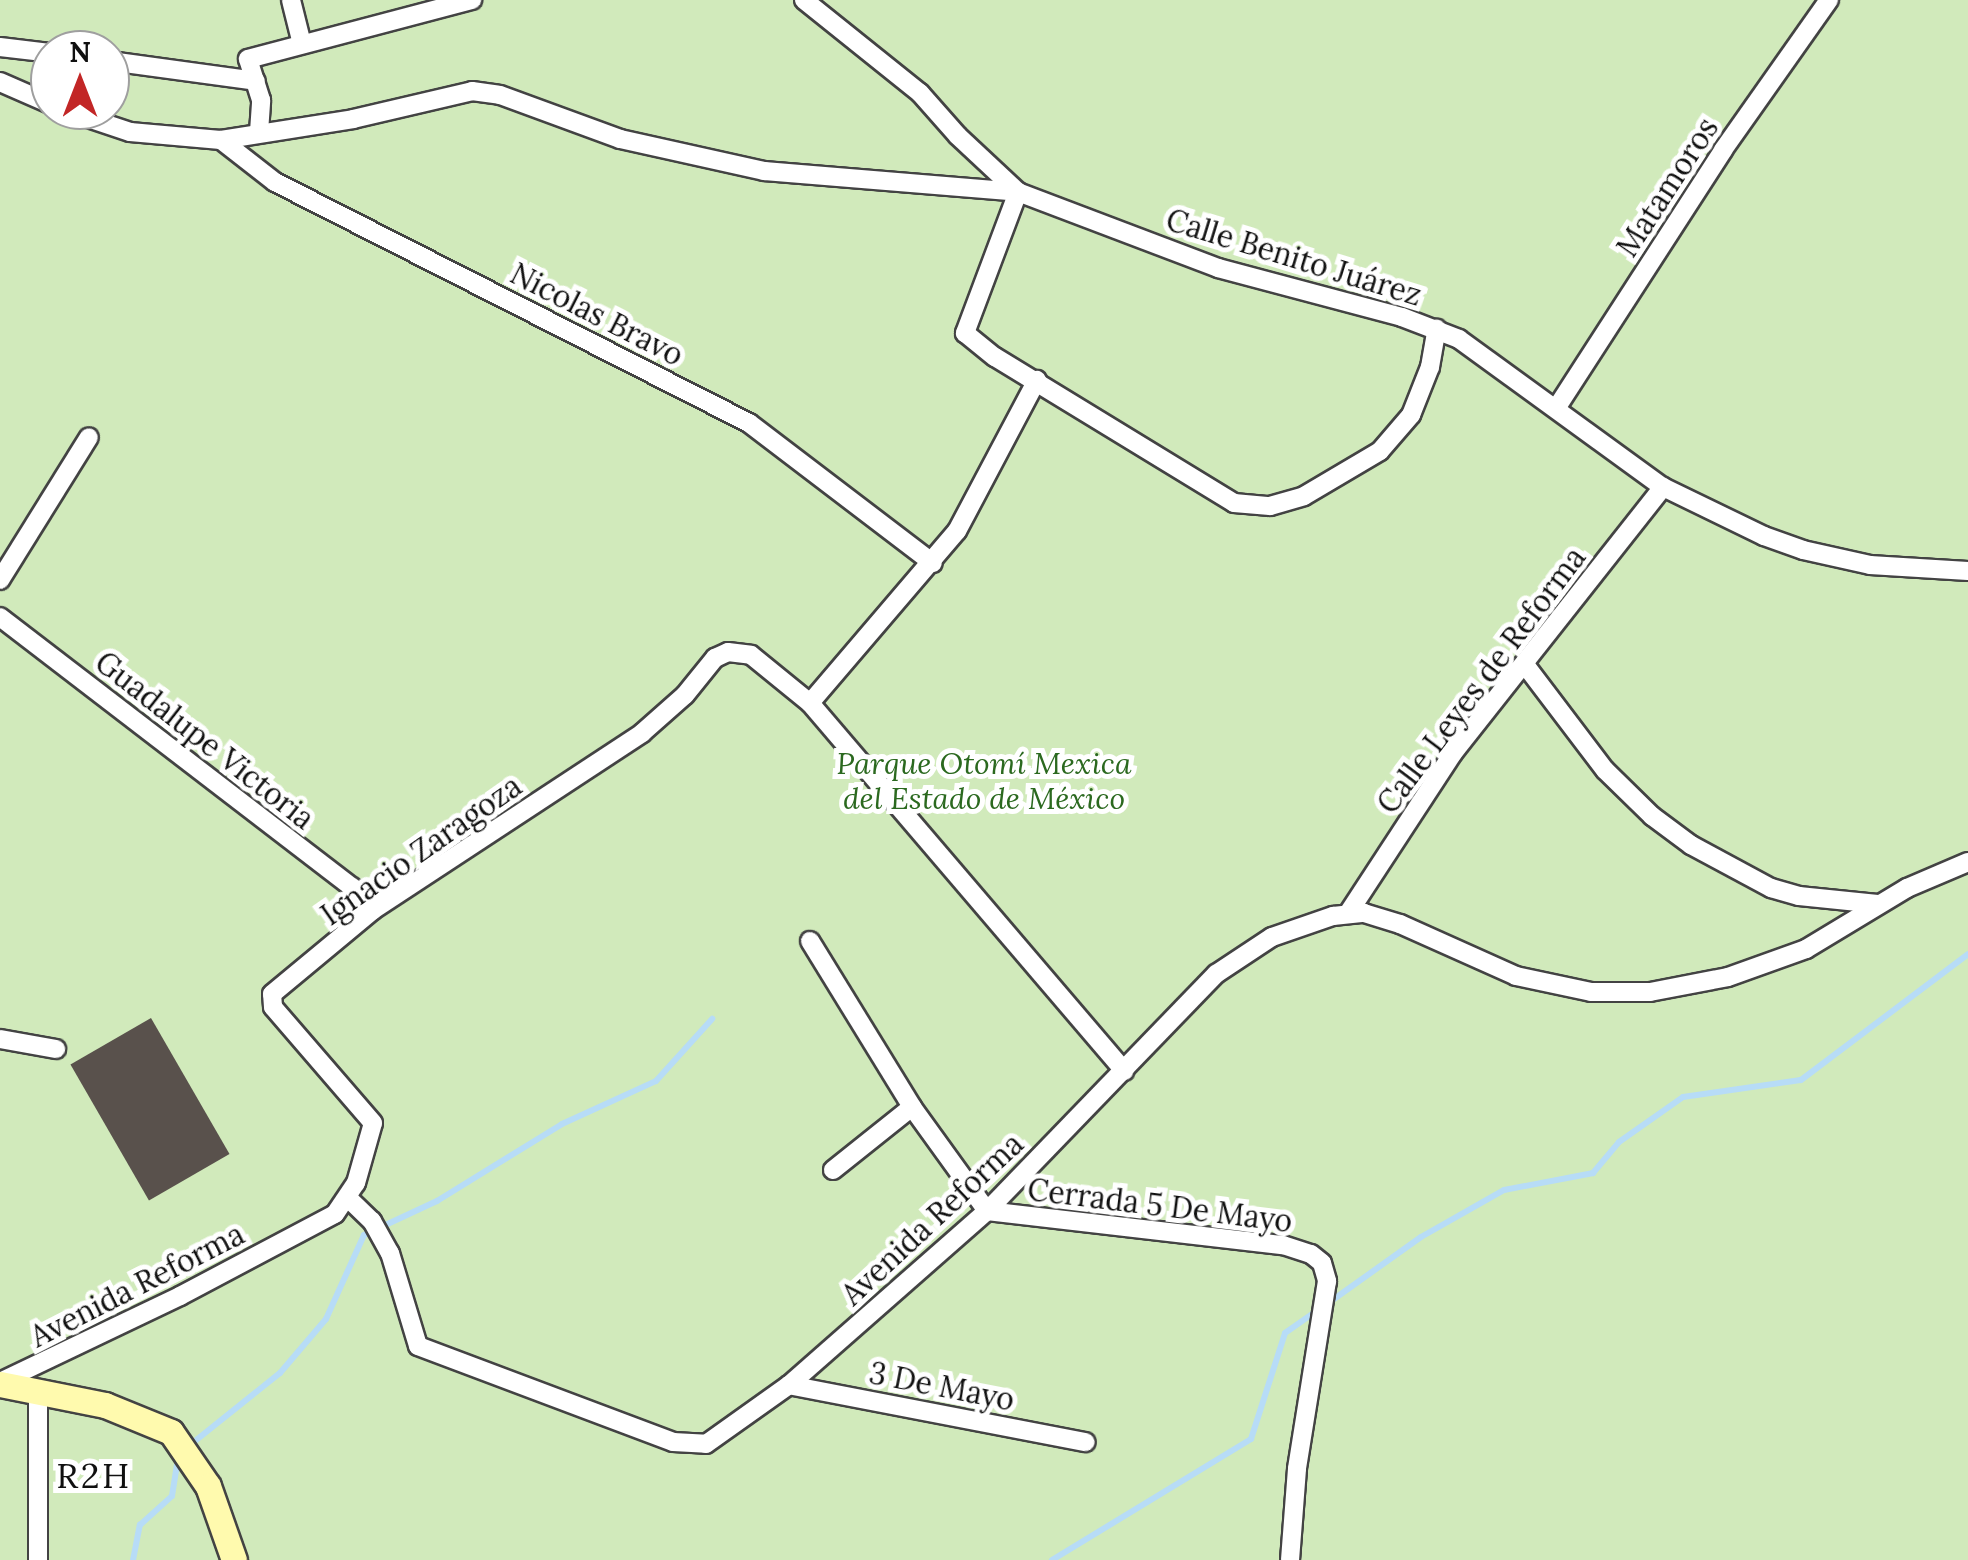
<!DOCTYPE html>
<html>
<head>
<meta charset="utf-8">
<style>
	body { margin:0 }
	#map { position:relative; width:1968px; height:1560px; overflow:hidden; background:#fffdf3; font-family:Lora,serif }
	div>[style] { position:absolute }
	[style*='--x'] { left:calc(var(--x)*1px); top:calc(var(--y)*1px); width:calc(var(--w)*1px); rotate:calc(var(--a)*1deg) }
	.green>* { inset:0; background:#d1eabb }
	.stream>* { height:6px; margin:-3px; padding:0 3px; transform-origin:3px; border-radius:3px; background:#b7dcf7 }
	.building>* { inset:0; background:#59514c; transform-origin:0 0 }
	.roads { filter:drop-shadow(2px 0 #434343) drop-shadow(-2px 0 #434343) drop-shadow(0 2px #434343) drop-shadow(0 -2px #434343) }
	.street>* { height:18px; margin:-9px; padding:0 9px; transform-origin:9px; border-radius:9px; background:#fff }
	.secondary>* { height:25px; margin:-12.5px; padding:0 12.5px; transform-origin:12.5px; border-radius:12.5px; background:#fffaae }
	span { translate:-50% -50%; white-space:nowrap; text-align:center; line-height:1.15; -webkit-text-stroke:10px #fff; paint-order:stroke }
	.street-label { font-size:30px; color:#101010 }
	.park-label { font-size:30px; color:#2b691f; font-style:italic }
	.quarter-label { font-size:35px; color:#101010; letter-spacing:2.5px }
	.north { position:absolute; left:30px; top:30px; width:100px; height:100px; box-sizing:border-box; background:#fff; border:2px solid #9f9f9f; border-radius:50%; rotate:0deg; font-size:28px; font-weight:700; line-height:40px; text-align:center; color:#101010 }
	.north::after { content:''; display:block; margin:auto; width:35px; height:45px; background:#c22626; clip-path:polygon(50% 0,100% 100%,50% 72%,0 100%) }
</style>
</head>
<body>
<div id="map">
	<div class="green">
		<div style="clip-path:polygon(evenodd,0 0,1968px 0,1968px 1560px,0 1560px,0 0,50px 50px,110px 50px,110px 110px,50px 110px,50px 50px)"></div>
	</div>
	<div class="stream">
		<div style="--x:1327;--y:1304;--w:115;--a:-35.5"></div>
		<div style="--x:1421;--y:1237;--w:95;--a:-29.5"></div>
		<div style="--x:1504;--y:1190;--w:91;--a:-10.8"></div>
		<div style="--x:1593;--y:1173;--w:40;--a:-50"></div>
		<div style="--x:1619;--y:1142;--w:78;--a:-35.1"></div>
		<div style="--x:1683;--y:1097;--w:119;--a:-8.2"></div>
		<div style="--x:1801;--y:1080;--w:209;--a:-37"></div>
		<div style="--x:190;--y:1445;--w:115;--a:-38.7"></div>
		<div style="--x:280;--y:1373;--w:71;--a:-49.6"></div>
		<div style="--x:326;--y:1319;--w:92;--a:-65.7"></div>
		<div style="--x:364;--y:1235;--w:81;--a:-25"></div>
		<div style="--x:437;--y:1201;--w:147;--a:-31.6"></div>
		<div style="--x:562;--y:1124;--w:103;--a:-24.6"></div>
		<div style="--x:656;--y:1081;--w:84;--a:-47.9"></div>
		<div style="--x:133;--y:1560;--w:36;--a:-79"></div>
		<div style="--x:140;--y:1525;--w:43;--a:-42.2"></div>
		<div style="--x:172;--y:1496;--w:39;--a:-81"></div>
		<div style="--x:1052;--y:1560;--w:233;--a:-31.3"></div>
		<div style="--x:1251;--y:1439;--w:111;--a:-72.2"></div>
		<div style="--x:1285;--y:1333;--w:39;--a:-35"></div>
	</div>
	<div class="building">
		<div style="left:151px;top:1018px;width:157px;height:93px;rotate:60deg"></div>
	</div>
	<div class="roads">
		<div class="street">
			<div style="--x:291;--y:0;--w:45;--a:76"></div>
			<div style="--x:804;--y:0;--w:149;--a:38.7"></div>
			<div style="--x:920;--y:93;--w:57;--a:48.5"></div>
			<div style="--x:958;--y:136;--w:82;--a:43"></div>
			<div style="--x:0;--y:47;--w:50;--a:6.8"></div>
			<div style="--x:110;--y:61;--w:147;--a:7.8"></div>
			<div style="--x:0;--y:82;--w:55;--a:23.7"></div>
			<div style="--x:64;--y:110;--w:70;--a:18.4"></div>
			<div style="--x:130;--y:132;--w:91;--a:5"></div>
			<div style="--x:221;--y:140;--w:134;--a:-9"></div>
			<div style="--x:353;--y:119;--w:122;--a:-13.2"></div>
			<div style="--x:472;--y:91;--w:28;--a:8"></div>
			<div style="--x:500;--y:95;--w:128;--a:20.1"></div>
			<div style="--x:620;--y:139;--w:148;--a:12.5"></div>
			<div style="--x:764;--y:171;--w:255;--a:4.7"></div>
			<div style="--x:1018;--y:192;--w:214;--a:20.8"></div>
			<div style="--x:1218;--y:268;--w:190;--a:14.9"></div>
			<div style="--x:1402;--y:317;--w:61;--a:21.1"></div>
			<div style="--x:1459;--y:339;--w:252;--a:36"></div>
			<div style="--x:1663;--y:487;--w:112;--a:25.9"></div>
			<div style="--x:1764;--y:536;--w:41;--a:19.7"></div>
			<div style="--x:1803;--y:550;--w:69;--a:12.6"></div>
			<div style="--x:1870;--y:565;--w:98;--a:3.5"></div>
			<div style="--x:259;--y:132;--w:32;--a:-86"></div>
			<div style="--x:261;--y:100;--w:43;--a:-107.6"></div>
			<div style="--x:248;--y:59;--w:232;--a:-14.8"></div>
			<div style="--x:221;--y:140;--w:68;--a:37.9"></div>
			<div style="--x:275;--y:182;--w:532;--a:26.95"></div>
			<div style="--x:749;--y:423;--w:231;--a:37.3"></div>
			<div style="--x:1018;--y:192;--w:151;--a:110.6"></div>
			<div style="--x:965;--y:333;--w:38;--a:39"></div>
			<div style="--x:995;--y:357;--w:280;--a:31.4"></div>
			<div style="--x:1234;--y:503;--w:36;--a:5"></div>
			<div style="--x:1270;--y:506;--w:35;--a:-16"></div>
			<div style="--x:1304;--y:496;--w:88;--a:-30.6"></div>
			<div style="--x:1380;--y:451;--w:48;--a:-49.3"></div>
			<div style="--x:1411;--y:415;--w:52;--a:-68.4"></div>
			<div style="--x:1430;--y:367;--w:39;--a:-80"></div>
			<div style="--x:1557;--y:407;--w:306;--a:-57.1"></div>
			<div style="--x:1723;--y:150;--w:184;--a:-54.8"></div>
			<div style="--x:0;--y:580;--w:168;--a:-58.1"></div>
			<div style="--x:0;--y:617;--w:444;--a:37.5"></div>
			<div style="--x:352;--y:887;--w:31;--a:48"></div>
			<div style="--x:1526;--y:666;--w:131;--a:52.8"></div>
			<div style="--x:1605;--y:770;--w:66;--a:44.4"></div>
			<div style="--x:1652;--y:816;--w:49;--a:36.6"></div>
			<div style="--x:1691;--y:845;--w:91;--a:28.3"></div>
			<div style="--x:1771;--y:888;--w:29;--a:16"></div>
			<div style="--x:1799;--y:896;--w:79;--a:5.8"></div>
			<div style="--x:810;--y:703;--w:226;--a:-49.5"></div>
			<div style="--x:957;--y:531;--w:171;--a:-62.1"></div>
			<div style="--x:1349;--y:912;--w:190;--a:-56.8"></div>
			<div style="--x:1453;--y:753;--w:339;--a:-51.7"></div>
			<div style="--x:810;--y:941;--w:195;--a:58.4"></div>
			<div style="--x:912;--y:1107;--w:128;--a:54.2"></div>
			<div style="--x:987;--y:1211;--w:298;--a:6.6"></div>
			<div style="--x:1283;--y:1245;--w:29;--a:18"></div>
			<div style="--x:1311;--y:1254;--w:14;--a:39"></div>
			<div style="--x:1322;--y:1263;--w:19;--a:74"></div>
			<div style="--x:1327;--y:1281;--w:190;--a:99.1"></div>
			<div style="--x:1297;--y:1469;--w:91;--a:94.4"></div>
			<div style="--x:0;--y:1039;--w:57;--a:10.1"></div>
			<div style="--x:833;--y:1170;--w:101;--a:-38.6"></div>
			<div style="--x:349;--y:1199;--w:32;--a:44"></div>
			<div style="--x:372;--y:1221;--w:37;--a:61"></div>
			<div style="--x:390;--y:1253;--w:97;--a:73.2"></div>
			<div style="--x:418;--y:1346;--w:272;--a:20.6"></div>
			<div style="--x:673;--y:1442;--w:33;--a:3"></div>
			<div style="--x:706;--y:1444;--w:102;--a:-35.4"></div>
			<div style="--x:789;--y:1385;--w:264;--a:-41.3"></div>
			<div style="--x:987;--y:1211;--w:330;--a:-46"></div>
			<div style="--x:1216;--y:974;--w:67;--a:-33.5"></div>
			<div style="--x:1272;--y:937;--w:65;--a:-19"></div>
			<div style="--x:1333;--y:916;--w:31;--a:-6"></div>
			<div style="--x:1364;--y:913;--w:38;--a:17"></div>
			<div style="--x:1400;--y:924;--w:127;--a:24.1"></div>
			<div style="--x:1516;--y:976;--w:77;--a:12"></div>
			<div style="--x:1591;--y:992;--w:59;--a:0"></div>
			<div style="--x:1650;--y:992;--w:79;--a:-10.9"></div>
			<div style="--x:1728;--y:977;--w:83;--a:-19.7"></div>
			<div style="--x:1806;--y:949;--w:118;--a:-31.1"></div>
			<div style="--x:1907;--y:888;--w:66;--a:-23.1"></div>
			<div style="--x:0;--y:1382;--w:199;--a:-25.5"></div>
			<div style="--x:180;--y:1296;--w:175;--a:-27.9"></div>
			<div style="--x:335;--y:1214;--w:37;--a:-56"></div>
			<div style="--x:356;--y:1183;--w:62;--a:-74.2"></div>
			<div style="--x:373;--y:1123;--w:153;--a:-130.8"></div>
			<div style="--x:273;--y:1007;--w:13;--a:-94"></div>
			<div style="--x:272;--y:994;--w:131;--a:-39.7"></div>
			<div style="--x:373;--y:910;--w:322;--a:-33.3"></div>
			<div style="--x:642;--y:733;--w:57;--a:-41.5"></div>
			<div style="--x:685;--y:695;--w:48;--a:-51"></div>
			<div style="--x:715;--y:658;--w:14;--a:-25"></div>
			<div style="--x:728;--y:652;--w:23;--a:7"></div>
			<div style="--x:751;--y:655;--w:76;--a:39.1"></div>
			<div style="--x:810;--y:703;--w:484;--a:49.5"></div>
			<div style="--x:789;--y:1385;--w:302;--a:10.9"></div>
			<div style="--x:38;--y:1395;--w:165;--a:90"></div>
		</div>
		<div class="secondary">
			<div style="--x:0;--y:1384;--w:107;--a:11.3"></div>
			<div style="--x:105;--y:1405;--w:71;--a:22.2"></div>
			<div style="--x:171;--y:1432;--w:65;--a:55.6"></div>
			<div style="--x:208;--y:1486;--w:78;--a:70.6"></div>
		</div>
	</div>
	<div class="street-label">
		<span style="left:1667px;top:187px;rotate:-57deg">Matamoros</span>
		<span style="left:1294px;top:257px;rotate:17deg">Calle Benito Juárez</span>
		<span style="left:597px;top:314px;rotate:27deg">Nicolas Bravo</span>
		<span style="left:1481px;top:680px;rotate:-53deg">Calle Leyes de Reforma</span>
		<span style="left:205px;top:740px;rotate:38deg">Guadalupe Victoria</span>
		<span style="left:421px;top:850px;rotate:-35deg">Ignacio Zaragoza</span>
		<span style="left:1160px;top:1205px;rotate:7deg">Cerrada 5 De Mayo</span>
		<span style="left:932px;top:1219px;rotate:-43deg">Avenida Reforma</span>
		<span style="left:137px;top:1285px;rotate:-27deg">Avenida Reforma</span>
		<span style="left:942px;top:1386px;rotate:11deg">3 De Mayo</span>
	</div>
	<div class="park-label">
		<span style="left:984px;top:780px">Parque Otomí Mexica<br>del Estado de México</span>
	</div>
	<div class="quarter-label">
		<span style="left:94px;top:1476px">R2H</span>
	</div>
	<div class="north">N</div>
</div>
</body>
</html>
